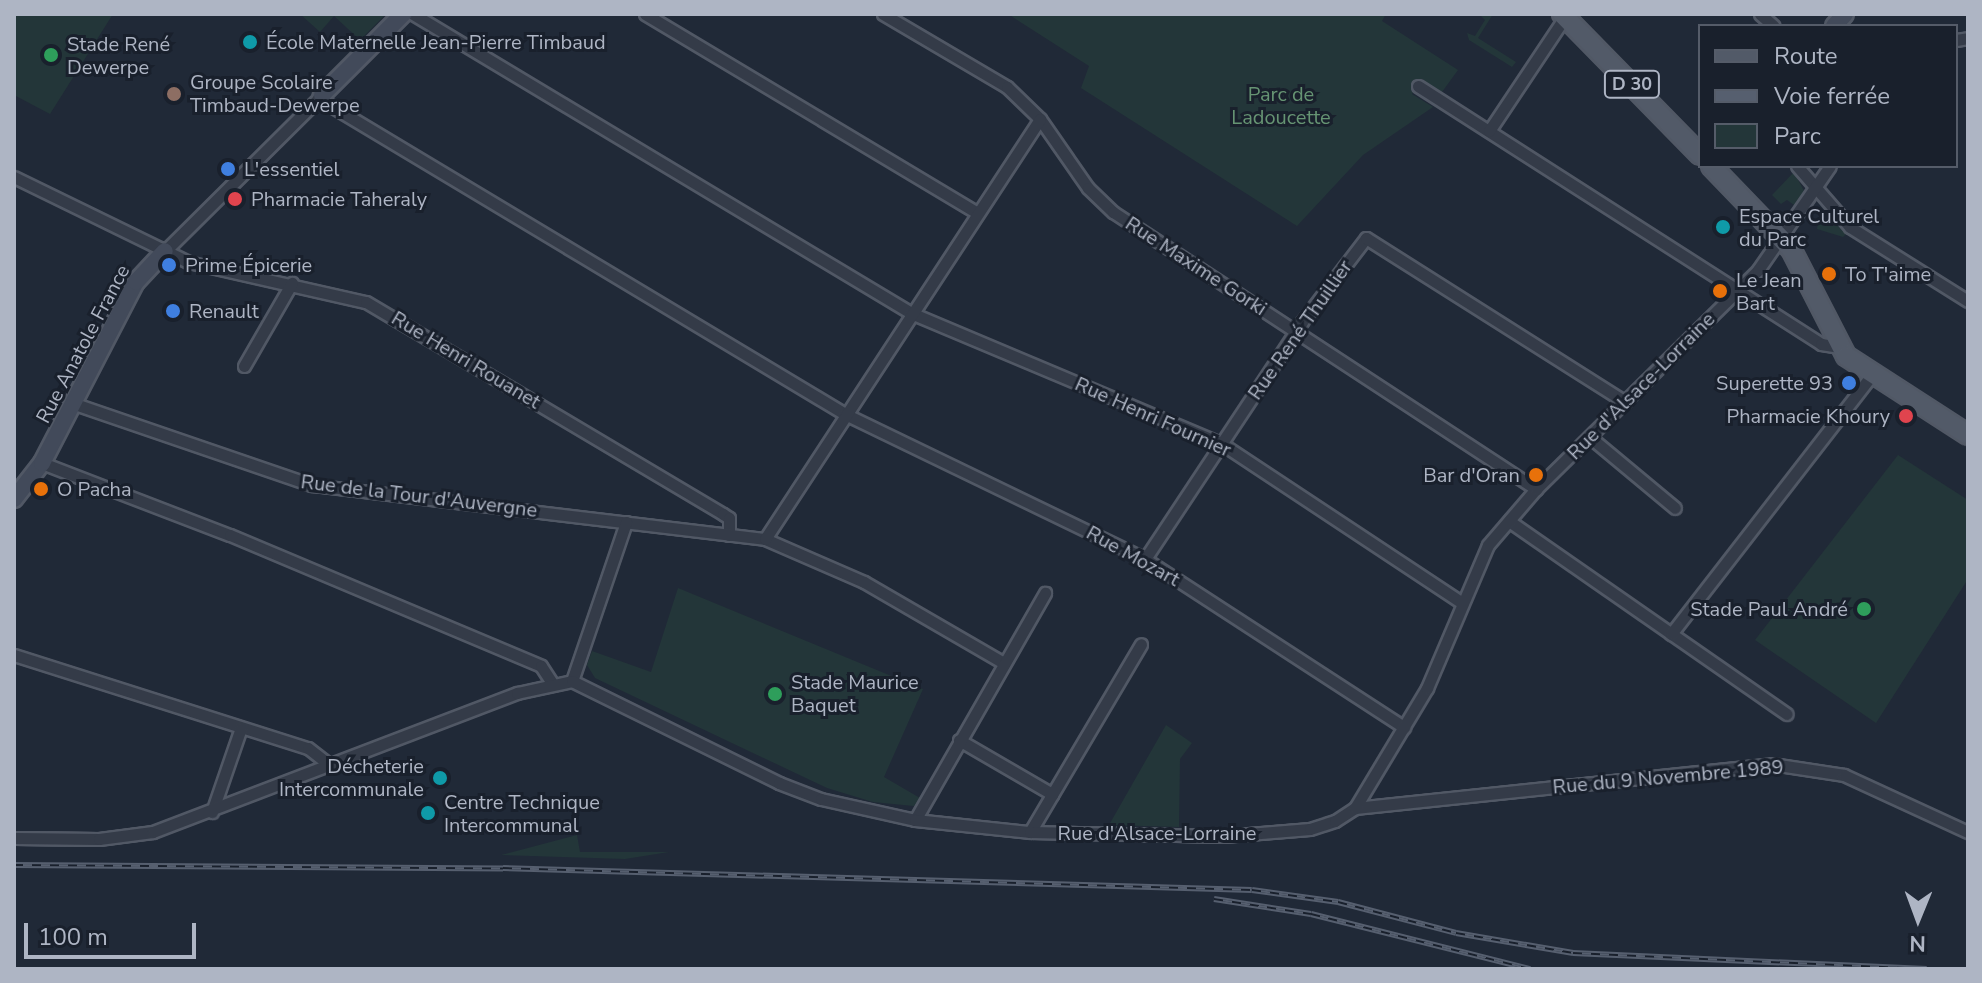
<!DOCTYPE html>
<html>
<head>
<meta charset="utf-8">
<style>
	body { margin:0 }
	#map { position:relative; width:1982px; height:983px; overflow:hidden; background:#202937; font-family:"Nunito Sans",sans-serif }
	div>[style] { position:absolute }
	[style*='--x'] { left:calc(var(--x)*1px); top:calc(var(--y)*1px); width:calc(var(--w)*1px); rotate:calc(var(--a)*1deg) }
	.green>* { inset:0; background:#233639 }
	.roads { filter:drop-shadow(2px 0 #515865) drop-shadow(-2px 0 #515865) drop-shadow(0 2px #515865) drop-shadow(0 -2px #515865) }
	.street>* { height:11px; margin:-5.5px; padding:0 5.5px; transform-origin:5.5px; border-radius:5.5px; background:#343b48 }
	.secondary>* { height:16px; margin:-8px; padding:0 8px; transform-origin:8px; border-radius:8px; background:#424a5a }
	.primary>* { height:18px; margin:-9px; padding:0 9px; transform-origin:9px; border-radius:9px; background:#525a68 }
	.rail>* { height:6px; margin-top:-3px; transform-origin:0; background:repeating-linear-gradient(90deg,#19202c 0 9px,#565f6f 0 18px); box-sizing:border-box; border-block:2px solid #565f6f }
	.dots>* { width:22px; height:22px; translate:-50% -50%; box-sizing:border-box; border:4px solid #19202c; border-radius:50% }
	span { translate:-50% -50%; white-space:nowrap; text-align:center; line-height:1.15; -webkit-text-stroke:6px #19202c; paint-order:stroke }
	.shield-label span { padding:2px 6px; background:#19202c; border:2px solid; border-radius:6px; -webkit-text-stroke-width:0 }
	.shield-label { font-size:18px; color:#aeb5c4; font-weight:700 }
	.poi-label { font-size:20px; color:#aeb5c4 }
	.left { translate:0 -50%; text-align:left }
	.right { translate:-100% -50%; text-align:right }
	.park-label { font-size:20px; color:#669473 }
	.street-label { font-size:20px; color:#aeb5c4 }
	.frame { position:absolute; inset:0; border:16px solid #aeb5c4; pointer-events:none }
	.legend { position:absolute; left:1698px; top:24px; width:260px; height:144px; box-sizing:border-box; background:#19202c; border:2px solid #555c69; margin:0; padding:10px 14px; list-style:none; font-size:24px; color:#aeb5c4 }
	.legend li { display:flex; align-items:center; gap:16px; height:40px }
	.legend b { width:40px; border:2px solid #555c69 }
	.north { position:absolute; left:1878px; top:879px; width:80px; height:80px; -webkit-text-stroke:6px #19202c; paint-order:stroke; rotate:181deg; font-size:22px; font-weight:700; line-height:32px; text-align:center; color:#aeb5c4 }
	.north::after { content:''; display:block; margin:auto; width:28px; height:36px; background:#aeb5c4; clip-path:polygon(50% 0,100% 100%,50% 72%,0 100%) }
	.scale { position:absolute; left:24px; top:923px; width:172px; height:36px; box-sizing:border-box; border:4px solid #aeb5c4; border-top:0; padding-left:10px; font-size:24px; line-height:28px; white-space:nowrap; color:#aeb5c4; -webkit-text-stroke:6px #19202c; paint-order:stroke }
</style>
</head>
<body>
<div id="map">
	<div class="green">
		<div style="clip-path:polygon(14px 14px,113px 14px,50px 114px,14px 95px)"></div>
		<div style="clip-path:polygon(300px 14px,386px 14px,360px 40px,334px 16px,320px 32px)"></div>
		<div style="clip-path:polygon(1008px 14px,1386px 14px,1382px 21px,1458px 70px,1442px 92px,1422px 79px,1412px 94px,1433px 107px,1363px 155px,1297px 226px,1081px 88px,1089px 66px)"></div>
		<div style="clip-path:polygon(1479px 14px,1493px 14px,1478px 38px,1516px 62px,1512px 67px,1469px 40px,1467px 33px,1475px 36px,1485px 20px)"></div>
		<div style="clip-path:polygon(1794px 172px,1804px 191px,1794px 205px,1787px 200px,1781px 204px,1772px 195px)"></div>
		<div style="clip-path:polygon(1820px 209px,1846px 234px,1843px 237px,1817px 229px)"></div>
		<div style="clip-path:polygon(1898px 455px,1968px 500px,1968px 579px,1876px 723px,1755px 640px)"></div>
		<div style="clip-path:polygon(678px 588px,923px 689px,884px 777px,920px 798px,914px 806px,873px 802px,827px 788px,595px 678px,587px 665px,592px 651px,651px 672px)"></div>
		<div style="clip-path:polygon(1166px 725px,1192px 743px,1180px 759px,1179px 827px,1109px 825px)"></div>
		<div style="clip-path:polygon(577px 835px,580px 852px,669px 852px,625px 859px,501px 855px)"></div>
	</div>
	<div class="roads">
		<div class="street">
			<div style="--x:413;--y:14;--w:581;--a:30.98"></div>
			<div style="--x:911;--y:313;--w:337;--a:22.8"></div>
			<div style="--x:1222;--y:444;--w:287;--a:33.5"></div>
			<div style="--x:645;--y:14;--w:386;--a:30.9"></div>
			<div style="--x:883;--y:14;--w:144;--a:30.5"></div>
			<div style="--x:1007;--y:87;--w:46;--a:44.1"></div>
			<div style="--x:1040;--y:119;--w:84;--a:55.2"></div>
			<div style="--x:1088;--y:188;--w:35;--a:44"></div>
			<div style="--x:1113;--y:212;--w:506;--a:33.22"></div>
			<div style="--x:1760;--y:14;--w:18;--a:41"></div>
			<div style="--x:1956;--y:40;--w:12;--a:-9"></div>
			<div style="--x:1418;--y:86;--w:479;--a:32.6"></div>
			<div style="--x:1821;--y:344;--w:19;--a:9"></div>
			<div style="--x:318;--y:98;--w:614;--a:30.95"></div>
			<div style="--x:845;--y:414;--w:333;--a:25.8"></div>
			<div style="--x:1145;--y:559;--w:309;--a:33"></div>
			<div style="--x:1489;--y:131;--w:137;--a:-56.3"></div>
			<div style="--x:1797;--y:166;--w:81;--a:49"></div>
			<div style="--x:1850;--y:227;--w:139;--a:32.1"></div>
			<div style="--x:14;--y:177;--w:194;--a:26"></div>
			<div style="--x:188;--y:262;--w:182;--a:12.7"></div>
			<div style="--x:366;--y:302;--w:415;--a:30.7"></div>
			<div style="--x:723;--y:514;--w:7;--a:34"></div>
			<div style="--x:729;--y:518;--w:17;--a:90"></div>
			<div style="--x:165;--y:251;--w:221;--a:-44.8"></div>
			<div style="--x:244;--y:366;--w:96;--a:-60"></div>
			<div style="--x:72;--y:403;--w:254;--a:18.9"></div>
			<div style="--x:312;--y:485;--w:456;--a:6.8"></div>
			<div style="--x:765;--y:539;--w:108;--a:23.5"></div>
			<div style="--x:864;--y:582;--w:162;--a:30.1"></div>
			<div style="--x:1591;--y:438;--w:109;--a:39.8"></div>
			<div style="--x:42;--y:463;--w:201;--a:21"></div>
			<div style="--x:230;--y:535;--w:337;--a:22.8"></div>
			<div style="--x:541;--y:666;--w:20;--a:57"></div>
			<div style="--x:1509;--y:521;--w:338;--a:34.8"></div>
			<div style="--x:765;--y:539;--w:502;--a:-56.78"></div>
			<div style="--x:1145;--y:559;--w:283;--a:-56.5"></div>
			<div style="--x:1301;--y:323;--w:107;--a:-52.6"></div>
			<div style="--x:1366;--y:238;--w:307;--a:32.3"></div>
			<div style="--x:1671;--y:634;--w:328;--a:-52.2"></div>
			<div style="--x:14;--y:655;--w:308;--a:17.6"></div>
			<div style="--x:308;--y:748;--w:29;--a:38"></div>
			<div style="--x:572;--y:681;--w:168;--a:-71.2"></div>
			<div style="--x:959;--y:740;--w:108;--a:30.1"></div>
			<div style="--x:1355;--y:808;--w:419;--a:-6"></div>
			<div style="--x:1772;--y:764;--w:73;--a:8.7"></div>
			<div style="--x:1844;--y:775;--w:136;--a:24.7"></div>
			<div style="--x:212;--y:812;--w:89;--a:-71"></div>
			<div style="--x:915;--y:820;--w:262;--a:-60.2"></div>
			<div style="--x:1030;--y:832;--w:218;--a:-59.4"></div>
			<div style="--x:14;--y:838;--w:85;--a:0.7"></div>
			<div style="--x:99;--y:839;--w:54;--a:-7.4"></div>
			<div style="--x:153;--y:832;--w:390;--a:-20.9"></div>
			<div style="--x:517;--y:693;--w:56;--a:-12.3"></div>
			<div style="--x:572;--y:681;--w:231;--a:26.2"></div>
			<div style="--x:779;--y:783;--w:45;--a:20.9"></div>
			<div style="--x:821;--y:799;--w:96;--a:12.6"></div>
			<div style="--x:915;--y:820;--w:116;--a:6"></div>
			<div style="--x:1030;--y:832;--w:194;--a:1.2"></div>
			<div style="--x:1224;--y:836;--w:86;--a:-4.7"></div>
			<div style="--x:1310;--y:829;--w:26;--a:-18"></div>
			<div style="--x:1335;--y:821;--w:24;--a:-33"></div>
			<div style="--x:1355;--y:808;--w:140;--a:-59"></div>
			<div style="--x:1427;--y:688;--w:155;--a:-66.9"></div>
			<div style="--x:1488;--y:545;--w:74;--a:-49.4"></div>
			<div style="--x:1536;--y:489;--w:312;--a:-44.6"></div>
			<div style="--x:1758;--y:270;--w:126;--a:-55.3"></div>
		</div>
		<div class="secondary">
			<div style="--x:1834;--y:26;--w:16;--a:-47"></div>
			<div style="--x:322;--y:95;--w:115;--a:-45"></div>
			<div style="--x:14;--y:499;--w:46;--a:-52.1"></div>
			<div style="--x:42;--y:463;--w:204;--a:-62.6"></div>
			<div style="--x:136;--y:282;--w:42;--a:-46.9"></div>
		</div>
		<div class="primary">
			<div style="--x:1562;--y:14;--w:197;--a:45.6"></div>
			<div style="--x:1711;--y:166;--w:115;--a:46.1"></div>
			<div style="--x:1791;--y:249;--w:120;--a:62.8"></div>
			<div style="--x:1846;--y:356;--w:145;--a:32.9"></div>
		</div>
	</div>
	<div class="rail">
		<div style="--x:14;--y:865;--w:489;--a:0.4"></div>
		<div style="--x:503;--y:868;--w:749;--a:1.68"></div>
		<div style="--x:1252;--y:890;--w:87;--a:7.9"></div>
		<div style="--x:1338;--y:902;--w:122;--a:14.7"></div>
		<div style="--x:1456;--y:933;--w:119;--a:9.7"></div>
		<div style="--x:1573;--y:953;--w:354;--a:2.6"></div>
		<div style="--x:1214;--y:899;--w:98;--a:8.8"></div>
		<div style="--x:1311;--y:914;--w:226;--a:14.1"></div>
	</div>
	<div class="dots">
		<div style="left:250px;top:42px;background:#0f9aa8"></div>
		<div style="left:51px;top:55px;background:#2e9e5b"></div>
		<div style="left:174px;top:94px;background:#8d6e63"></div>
		<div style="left:228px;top:169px;background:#3f7fe0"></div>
		<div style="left:235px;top:199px;background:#e0444e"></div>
		<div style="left:1723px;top:227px;background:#0f9aa8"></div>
		<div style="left:169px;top:265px;background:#3f7fe0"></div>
		<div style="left:1829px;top:274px;background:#e8710a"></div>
		<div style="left:1720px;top:291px;background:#e8710a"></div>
		<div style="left:173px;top:311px;background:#3f7fe0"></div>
		<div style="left:1849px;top:383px;background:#3f7fe0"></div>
		<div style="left:1906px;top:416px;background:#e0444e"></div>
		<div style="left:1536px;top:475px;background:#e8710a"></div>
		<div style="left:41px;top:489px;background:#e8710a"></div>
		<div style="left:1864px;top:609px;background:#2e9e5b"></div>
		<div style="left:775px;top:694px;background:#2e9e5b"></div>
		<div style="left:440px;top:778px;background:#0f9aa8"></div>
		<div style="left:428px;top:813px;background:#0f9aa8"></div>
	</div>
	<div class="shield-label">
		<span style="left:1632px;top:84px">D 30</span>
	</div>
	<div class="poi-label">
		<span class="left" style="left:266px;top:42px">École Maternelle Jean-Pierre Timbaud</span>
		<span class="left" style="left:67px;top:56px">Stade René<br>Dewerpe</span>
		<span class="left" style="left:190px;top:94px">Groupe Scolaire<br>Timbaud-Dewerpe</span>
		<span class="left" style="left:244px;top:169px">L'essentiel</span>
		<span class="left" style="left:251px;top:199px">Pharmacie Taheraly</span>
		<span class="left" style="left:1739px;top:228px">Espace Culturel<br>du Parc</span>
		<span class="left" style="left:185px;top:265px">Prime Épicerie</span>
		<span class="left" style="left:1845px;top:274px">To T'aime</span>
		<span class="left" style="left:1736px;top:292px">Le Jean<br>Bart</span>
		<span class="left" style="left:189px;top:311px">Renault</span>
		<span class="right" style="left:1833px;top:383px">Superette 93</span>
		<span class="right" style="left:1890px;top:416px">Pharmacie Khoury</span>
		<span class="right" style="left:1520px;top:475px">Bar d'Oran</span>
		<span class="left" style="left:57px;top:489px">O Pacha</span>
		<span class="right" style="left:1848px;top:609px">Stade Paul André</span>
		<span class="left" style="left:791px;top:694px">Stade Maurice<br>Baquet</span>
		<span class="right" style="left:424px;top:778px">Décheterie<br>Intercommunale</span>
		<span class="left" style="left:444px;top:814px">Centre Technique<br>Intercommunal</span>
	</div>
	<div class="park-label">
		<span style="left:1281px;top:106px">Parc de<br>Ladoucette</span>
	</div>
	<div class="street-label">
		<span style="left:1196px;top:266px;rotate:33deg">Rue Maxime Gorki</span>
		<span style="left:1300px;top:330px;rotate:-55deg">Rue René Thuillier</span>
		<span style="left:83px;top:344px;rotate:-62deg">Rue Anatole France</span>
		<span style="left:466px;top:360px;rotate:31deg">Rue Henri Rouanet</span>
		<span style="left:1641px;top:386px;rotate:-45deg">Rue d'Alsace-Lorraine</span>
		<span style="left:1153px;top:417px;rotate:24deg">Rue Henri Fournier</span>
		<span style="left:419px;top:496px;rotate:7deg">Rue de la Tour d'Auvergne</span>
		<span style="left:1133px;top:556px;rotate:29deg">Rue Mozart</span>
		<span style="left:1668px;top:777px;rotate:-5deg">Rue du 9 Novembre 1989</span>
		<span style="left:1157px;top:833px">Rue d'Alsace-Lorraine</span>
	</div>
	<div class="frame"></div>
	<ul class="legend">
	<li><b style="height:10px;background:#525a68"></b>Route</li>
	<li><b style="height:10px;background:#565f6f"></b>Voie ferrée</li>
	<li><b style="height:22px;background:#233639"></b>Parc</li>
	</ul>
	<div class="north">N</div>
	<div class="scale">100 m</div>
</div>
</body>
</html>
